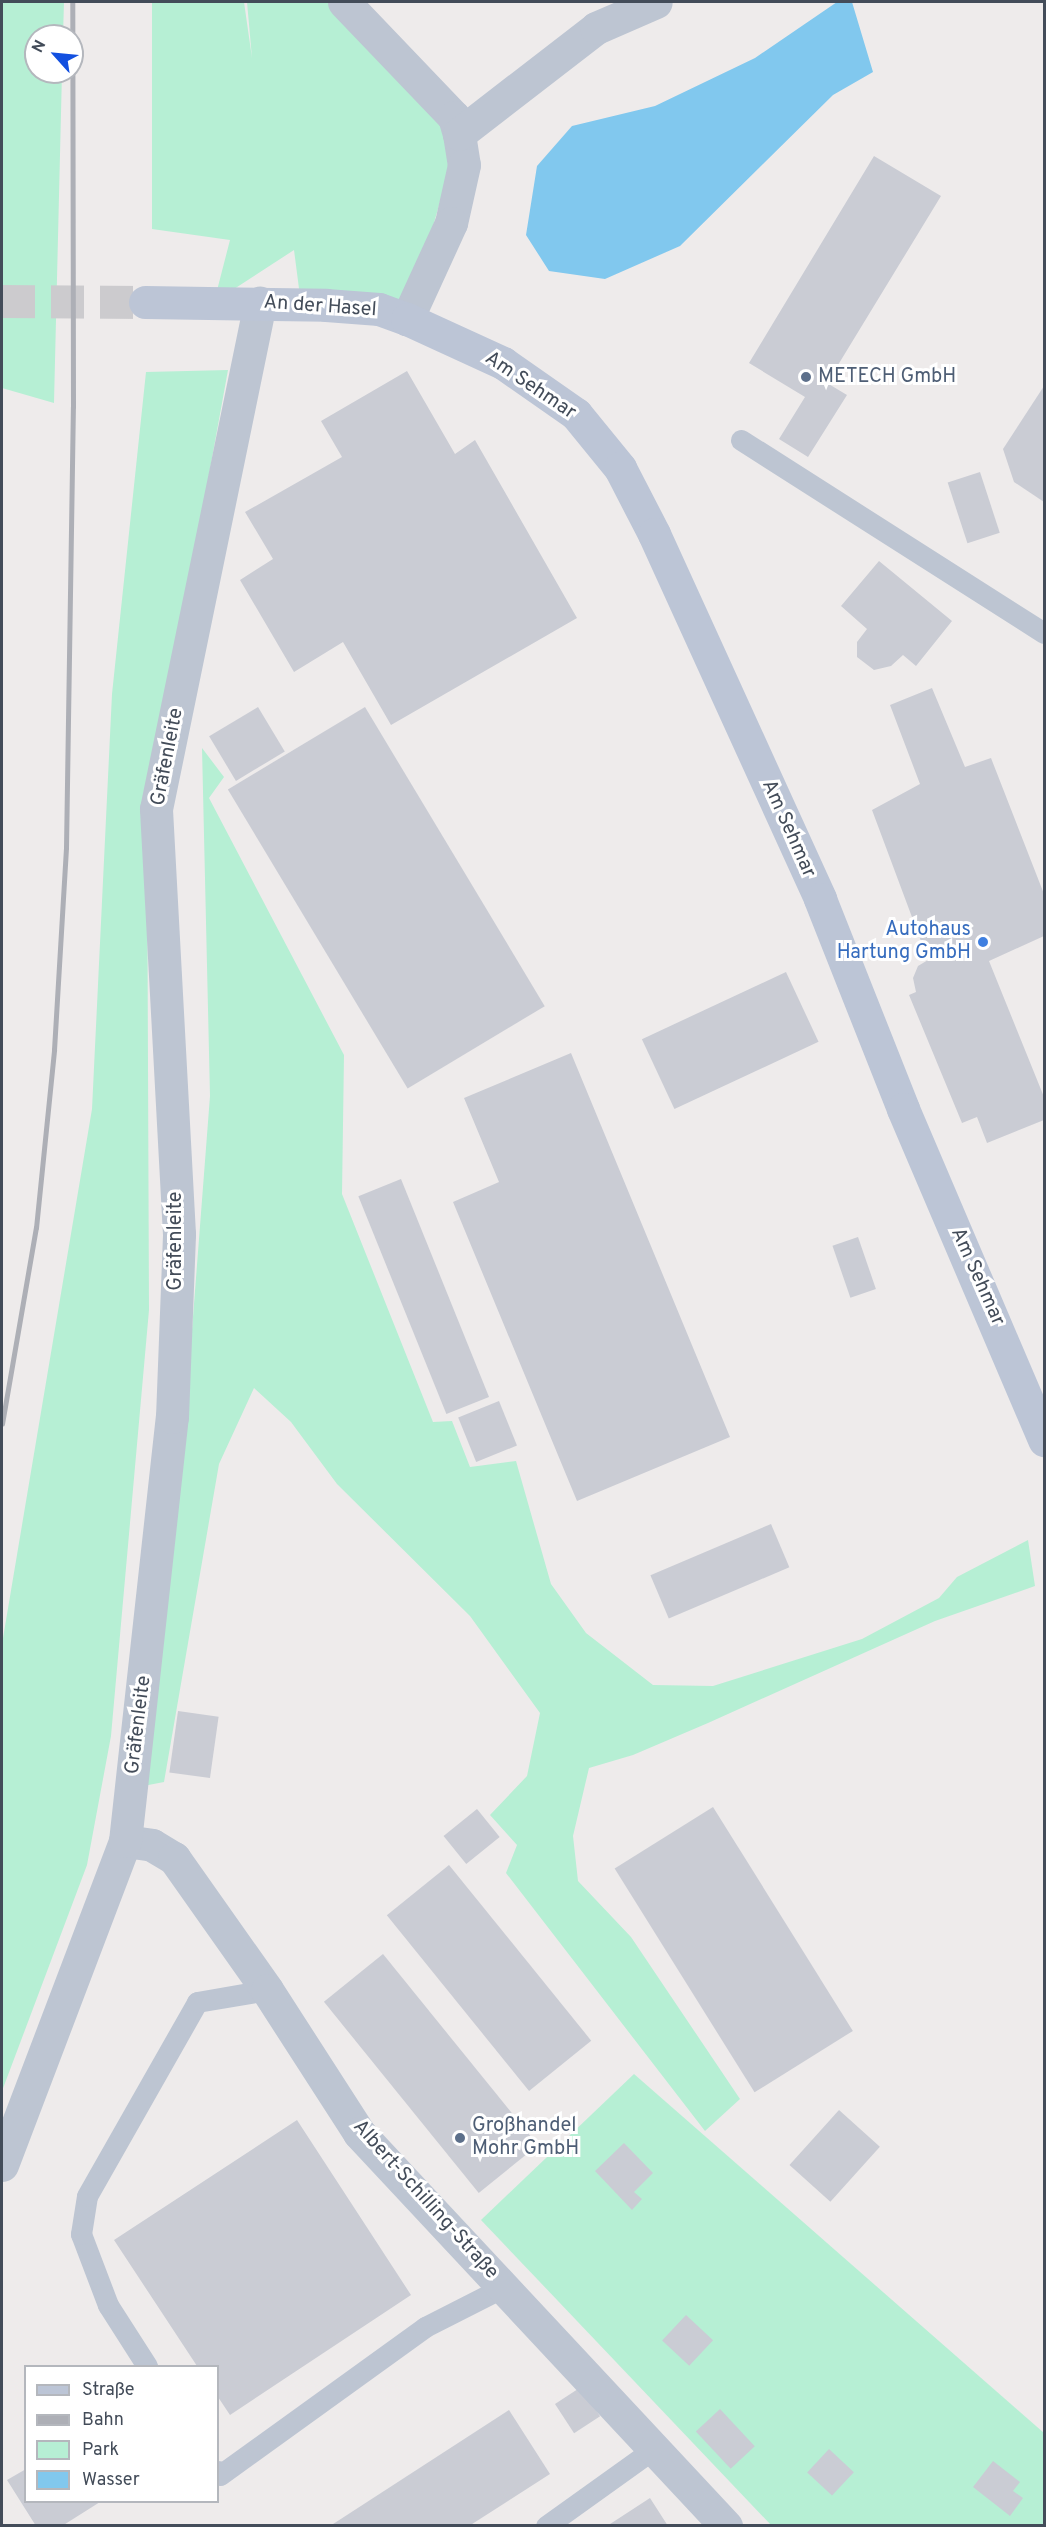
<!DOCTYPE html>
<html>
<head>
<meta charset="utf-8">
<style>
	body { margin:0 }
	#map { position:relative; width:1046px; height:2527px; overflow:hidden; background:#eeebeb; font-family:Overpass,sans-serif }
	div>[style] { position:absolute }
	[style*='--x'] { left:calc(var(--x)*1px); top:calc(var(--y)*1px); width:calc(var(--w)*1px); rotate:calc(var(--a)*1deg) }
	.green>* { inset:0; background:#b6efd4 }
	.water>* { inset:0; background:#81c8ee }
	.building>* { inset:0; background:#caccd4; transform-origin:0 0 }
	.secondary-tunnel>* { height:33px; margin-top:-16.5px; transform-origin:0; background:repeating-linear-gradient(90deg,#cccbce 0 33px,transparent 0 49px) }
	.lane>* { height:21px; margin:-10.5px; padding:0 10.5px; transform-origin:10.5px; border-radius:10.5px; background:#bdc5d2 }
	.street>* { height:33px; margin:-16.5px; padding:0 16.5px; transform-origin:16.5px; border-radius:16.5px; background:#bdc5d2 }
	.secondary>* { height:33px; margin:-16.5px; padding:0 16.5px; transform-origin:16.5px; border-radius:16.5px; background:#bcc5d6 }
	.rail>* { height:4.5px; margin:-2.25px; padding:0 2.25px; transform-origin:2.25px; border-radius:2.25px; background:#adafb6 }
	.dots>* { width:16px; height:16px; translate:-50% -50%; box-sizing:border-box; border:3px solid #fff; border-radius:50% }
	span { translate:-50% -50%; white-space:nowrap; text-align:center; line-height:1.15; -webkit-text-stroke:6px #fff; paint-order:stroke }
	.street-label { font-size:20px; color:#434c59 }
	.service-label { font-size:20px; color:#4e5e75 }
	.left { translate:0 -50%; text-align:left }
	.shop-label { font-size:20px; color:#366cbe }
	.right { translate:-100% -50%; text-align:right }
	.frame { position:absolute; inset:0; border:3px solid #434c59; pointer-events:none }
	.legend { position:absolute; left:24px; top:2365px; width:195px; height:138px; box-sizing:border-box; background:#fff; border:2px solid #b4b7bd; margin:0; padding:8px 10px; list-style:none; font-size:18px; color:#434c59 }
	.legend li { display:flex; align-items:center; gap:12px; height:30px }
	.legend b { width:30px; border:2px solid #b4b7bd }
	.north { position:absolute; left:24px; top:24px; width:60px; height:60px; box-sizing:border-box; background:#fff; border:2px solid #b4b7bd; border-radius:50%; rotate:297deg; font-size:16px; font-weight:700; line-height:24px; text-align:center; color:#434c59 }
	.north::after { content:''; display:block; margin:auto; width:21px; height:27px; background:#1350e0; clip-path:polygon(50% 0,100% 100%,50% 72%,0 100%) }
</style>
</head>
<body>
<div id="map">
	<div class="green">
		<div style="clip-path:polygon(2px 2px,64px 2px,63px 36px,36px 36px,36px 72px,62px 72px,54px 403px,2px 388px)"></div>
		<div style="clip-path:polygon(152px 2px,244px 2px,252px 58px,247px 2px,344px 2px,459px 134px,407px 319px,301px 304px,294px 250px,214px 302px,230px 240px,152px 229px)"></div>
		<div style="clip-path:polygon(228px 370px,147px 816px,149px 1310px,111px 1736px,87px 1865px,2px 2091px,2px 1644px,92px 1109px,112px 694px,146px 372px)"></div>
		<div style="clip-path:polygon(202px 748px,224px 777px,209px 798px,344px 1055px,342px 1194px,433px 1422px,452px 1421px,470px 1467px,516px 1461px,551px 1584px,586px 1633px,653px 1685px,713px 1686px,862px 1639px,939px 1598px,957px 1577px,1028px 1540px,1035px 1586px,935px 1621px,708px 1723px,633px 1755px,589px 1768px,573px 1836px,578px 1881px,631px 1937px,740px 2099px,705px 2131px,506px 1873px,517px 1845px,490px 1815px,527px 1776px,540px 1713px,470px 1616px,337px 1484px,291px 1422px,254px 1388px,219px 1464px,164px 1782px,138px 1787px,190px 1356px,210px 1096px)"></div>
		<div style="clip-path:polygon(634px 2074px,1044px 2433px,1044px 2525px,771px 2525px,481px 2220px)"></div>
	</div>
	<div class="water">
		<div style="clip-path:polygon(837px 2px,852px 2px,873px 72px,833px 95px,680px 246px,605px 279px,549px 271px,526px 235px,537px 166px,572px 126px,655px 106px,755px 58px)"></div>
	</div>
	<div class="building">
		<div style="clip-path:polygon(874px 156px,941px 196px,827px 383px,847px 395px,808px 457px,779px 439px,805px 397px,749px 363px)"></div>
		<div style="clip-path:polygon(407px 371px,455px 454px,475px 440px,577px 618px,391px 725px,343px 642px,294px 672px,240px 580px,273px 559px,245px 512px,342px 457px,321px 421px)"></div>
		<div style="clip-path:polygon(1044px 386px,1044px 502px,1014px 482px,1003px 449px)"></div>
		<div style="left:980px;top:472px;width:64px;height:34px;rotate:72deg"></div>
		<div style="clip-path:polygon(879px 561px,952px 621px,916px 666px,903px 655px,891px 666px,874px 670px,857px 657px,857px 642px,867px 629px,841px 606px)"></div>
		<div style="clip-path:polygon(932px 688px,965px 767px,991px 758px,1044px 894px,1044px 936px,989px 961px,1044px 1097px,1044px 1120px,987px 1143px,977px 1117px,962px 1123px,909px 995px,916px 992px,913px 978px,918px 966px,928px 960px,872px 810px,920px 784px,890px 705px)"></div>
		<div style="left:258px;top:707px;width:52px;height:57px;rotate:59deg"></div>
		<div style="left:365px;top:707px;width:349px;height:160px;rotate:59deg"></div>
		<div style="left:786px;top:972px;width:77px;height:159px;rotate:65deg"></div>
		<div style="clip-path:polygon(571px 1053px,730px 1437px,577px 1501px,453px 1202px,499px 1182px,464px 1098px)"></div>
		<div style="left:401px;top:1179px;width:235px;height:46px;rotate:68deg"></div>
		<div style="left:858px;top:1237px;width:55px;height:27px;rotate:71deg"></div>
		<div style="left:499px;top:1401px;width:48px;height:44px;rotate:68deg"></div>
		<div style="left:771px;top:1524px;width:47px;height:131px;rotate:67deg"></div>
		<div style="left:178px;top:1711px;width:41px;height:62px;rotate:8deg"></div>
		<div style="left:713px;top:1807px;width:264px;height:116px;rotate:58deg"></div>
		<div style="left:477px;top:1809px;width:36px;height:43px;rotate:51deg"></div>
		<div style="left:449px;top:1865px;width:226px;height:80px;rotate:51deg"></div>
		<div style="left:383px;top:1954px;width:246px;height:76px;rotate:51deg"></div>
		<div style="left:839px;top:2110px;width:55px;height:74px;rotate:42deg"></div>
		<div style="clip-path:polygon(297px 2120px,411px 2295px,230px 2415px,218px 2397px,218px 2366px,197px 2366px,114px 2240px)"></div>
		<div style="clip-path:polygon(624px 2143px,653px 2173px,634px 2192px,642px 2199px,632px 2210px,595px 2171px)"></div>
		<div style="left:686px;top:2315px;width:37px;height:35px;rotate:43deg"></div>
		<div style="left:581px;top:2387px;width:35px;height:31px;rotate:57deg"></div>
		<div style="left:720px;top:2409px;width:51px;height:33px;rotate:47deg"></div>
		<div style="clip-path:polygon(509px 2410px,550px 2474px,469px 2526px,330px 2526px)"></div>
		<div style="left:829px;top:2449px;width:34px;height:32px;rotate:43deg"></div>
		<div style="clip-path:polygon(993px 2461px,1020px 2482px,1013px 2491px,1023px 2498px,1010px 2516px,973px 2487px)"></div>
		<div style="clip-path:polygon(26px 2469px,26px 2502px,100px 2502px,62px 2526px,36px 2526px,7px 2480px)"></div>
		<div style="clip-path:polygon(650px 2498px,668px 2526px,607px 2526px)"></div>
	</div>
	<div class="secondary-tunnel">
		<div style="--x:2;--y:301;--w:143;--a:0.4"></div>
	</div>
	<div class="lane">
		<div style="--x:741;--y:440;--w:359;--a:32.5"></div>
		<div style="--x:147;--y:2366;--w:72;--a:-122.6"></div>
		<div style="--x:108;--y:2305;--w:76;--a:-110.8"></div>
		<div style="--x:81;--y:2234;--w:38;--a:-81"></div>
		<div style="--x:87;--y:2196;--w:223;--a:-60.4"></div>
		<div style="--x:197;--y:2002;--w:71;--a:-9.7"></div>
		<div style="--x:218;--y:2471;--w:4;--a:63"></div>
		<div style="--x:220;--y:2475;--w:253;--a:-35.8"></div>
		<div style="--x:425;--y:2327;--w:89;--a:-26.9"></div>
		<div style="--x:546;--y:2526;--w:134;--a:-35.6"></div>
	</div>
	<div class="street">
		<div style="--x:344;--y:2;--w:159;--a:46.3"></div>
		<div style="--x:454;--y:117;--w:18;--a:74"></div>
		<div style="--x:459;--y:134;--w:31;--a:81"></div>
		<div style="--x:464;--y:165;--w:59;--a:102.6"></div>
		<div style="--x:451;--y:223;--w:106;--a:114.6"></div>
		<div style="--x:459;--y:134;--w:173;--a:-37.7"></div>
		<div style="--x:596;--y:28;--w:65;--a:-23.4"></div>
		<div style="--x:125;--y:1841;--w:27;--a:8"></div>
		<div style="--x:152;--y:1845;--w:26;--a:31"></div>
		<div style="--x:174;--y:1858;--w:161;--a:54.8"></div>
		<div style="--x:267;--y:1990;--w:170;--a:57.2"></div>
		<div style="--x:359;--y:2133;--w:538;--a:46.96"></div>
		<div style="--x:2;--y:2165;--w:347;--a:-69.2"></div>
		<div style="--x:125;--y:1841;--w:427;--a:-83.7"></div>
		<div style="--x:172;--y:1417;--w:183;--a:-87.8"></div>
		<div style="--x:179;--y:1234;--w:426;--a:-93.1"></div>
		<div style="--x:156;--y:809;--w:517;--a:-78.39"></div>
	</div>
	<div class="secondary">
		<div style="--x:145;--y:302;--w:181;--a:0.9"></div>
		<div style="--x:326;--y:305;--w:53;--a:4.3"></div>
		<div style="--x:379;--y:309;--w:30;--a:20"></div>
		<div style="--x:407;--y:319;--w:106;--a:24.6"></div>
		<div style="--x:503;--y:363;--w:89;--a:34.9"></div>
		<div style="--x:576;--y:414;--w:70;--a:50.8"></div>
		<div style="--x:620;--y:468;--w:74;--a:62.7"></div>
		<div style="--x:654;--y:534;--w:401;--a:65.5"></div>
		<div style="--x:820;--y:899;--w:226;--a:68.4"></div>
		<div style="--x:903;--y:1109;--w:360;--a:66.9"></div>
	</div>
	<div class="rail">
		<div style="--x:2;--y:1424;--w:199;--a:-80.2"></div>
		<div style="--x:36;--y:1228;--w:179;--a:-84.2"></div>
		<div style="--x:54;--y:1050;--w:202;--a:-86.6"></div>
		<div style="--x:66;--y:848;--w:441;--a:-89.1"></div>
		<div style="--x:73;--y:407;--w:405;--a:-90.1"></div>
	</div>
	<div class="dots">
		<div style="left:806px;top:377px;background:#5c6f8a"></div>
		<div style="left:983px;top:942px;background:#3f7fe0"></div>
		<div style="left:460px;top:2138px;background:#5c6f8a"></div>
	</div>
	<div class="street-label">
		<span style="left:320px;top:307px;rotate:4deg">An der Hasel</span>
		<span style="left:530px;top:386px;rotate:34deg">Am Sehmar</span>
		<span style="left:168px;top:757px;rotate:-79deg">Gräfenleite</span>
		<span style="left:788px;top:829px;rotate:66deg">Am Sehmar</span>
		<span style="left:176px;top:1241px;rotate:-90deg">Gräfenleite</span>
		<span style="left:977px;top:1277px;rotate:66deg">Am Sehmar</span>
		<span style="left:139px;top:1725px;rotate:-83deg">Gräfenleite</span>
		<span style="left:425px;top:2200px;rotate:48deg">Albert-Schilling-Straße</span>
	</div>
	<div class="service-label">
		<span class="left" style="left:818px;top:377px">METECH GmbH</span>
		<span class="left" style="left:472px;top:2138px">Großhandel<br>Mohr GmbH</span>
	</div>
	<div class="shop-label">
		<span class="right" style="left:971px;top:942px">Autohaus<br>Hartung GmbH</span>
	</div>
	<div class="frame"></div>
	<ul class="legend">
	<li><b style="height:8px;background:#bcc5d6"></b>Straße</li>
	<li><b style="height:8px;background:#adafb6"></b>Bahn</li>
	<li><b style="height:16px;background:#b6efd4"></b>Park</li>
	<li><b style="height:16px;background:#81c8ee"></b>Wasser</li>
	</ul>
	<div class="north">N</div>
</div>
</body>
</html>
